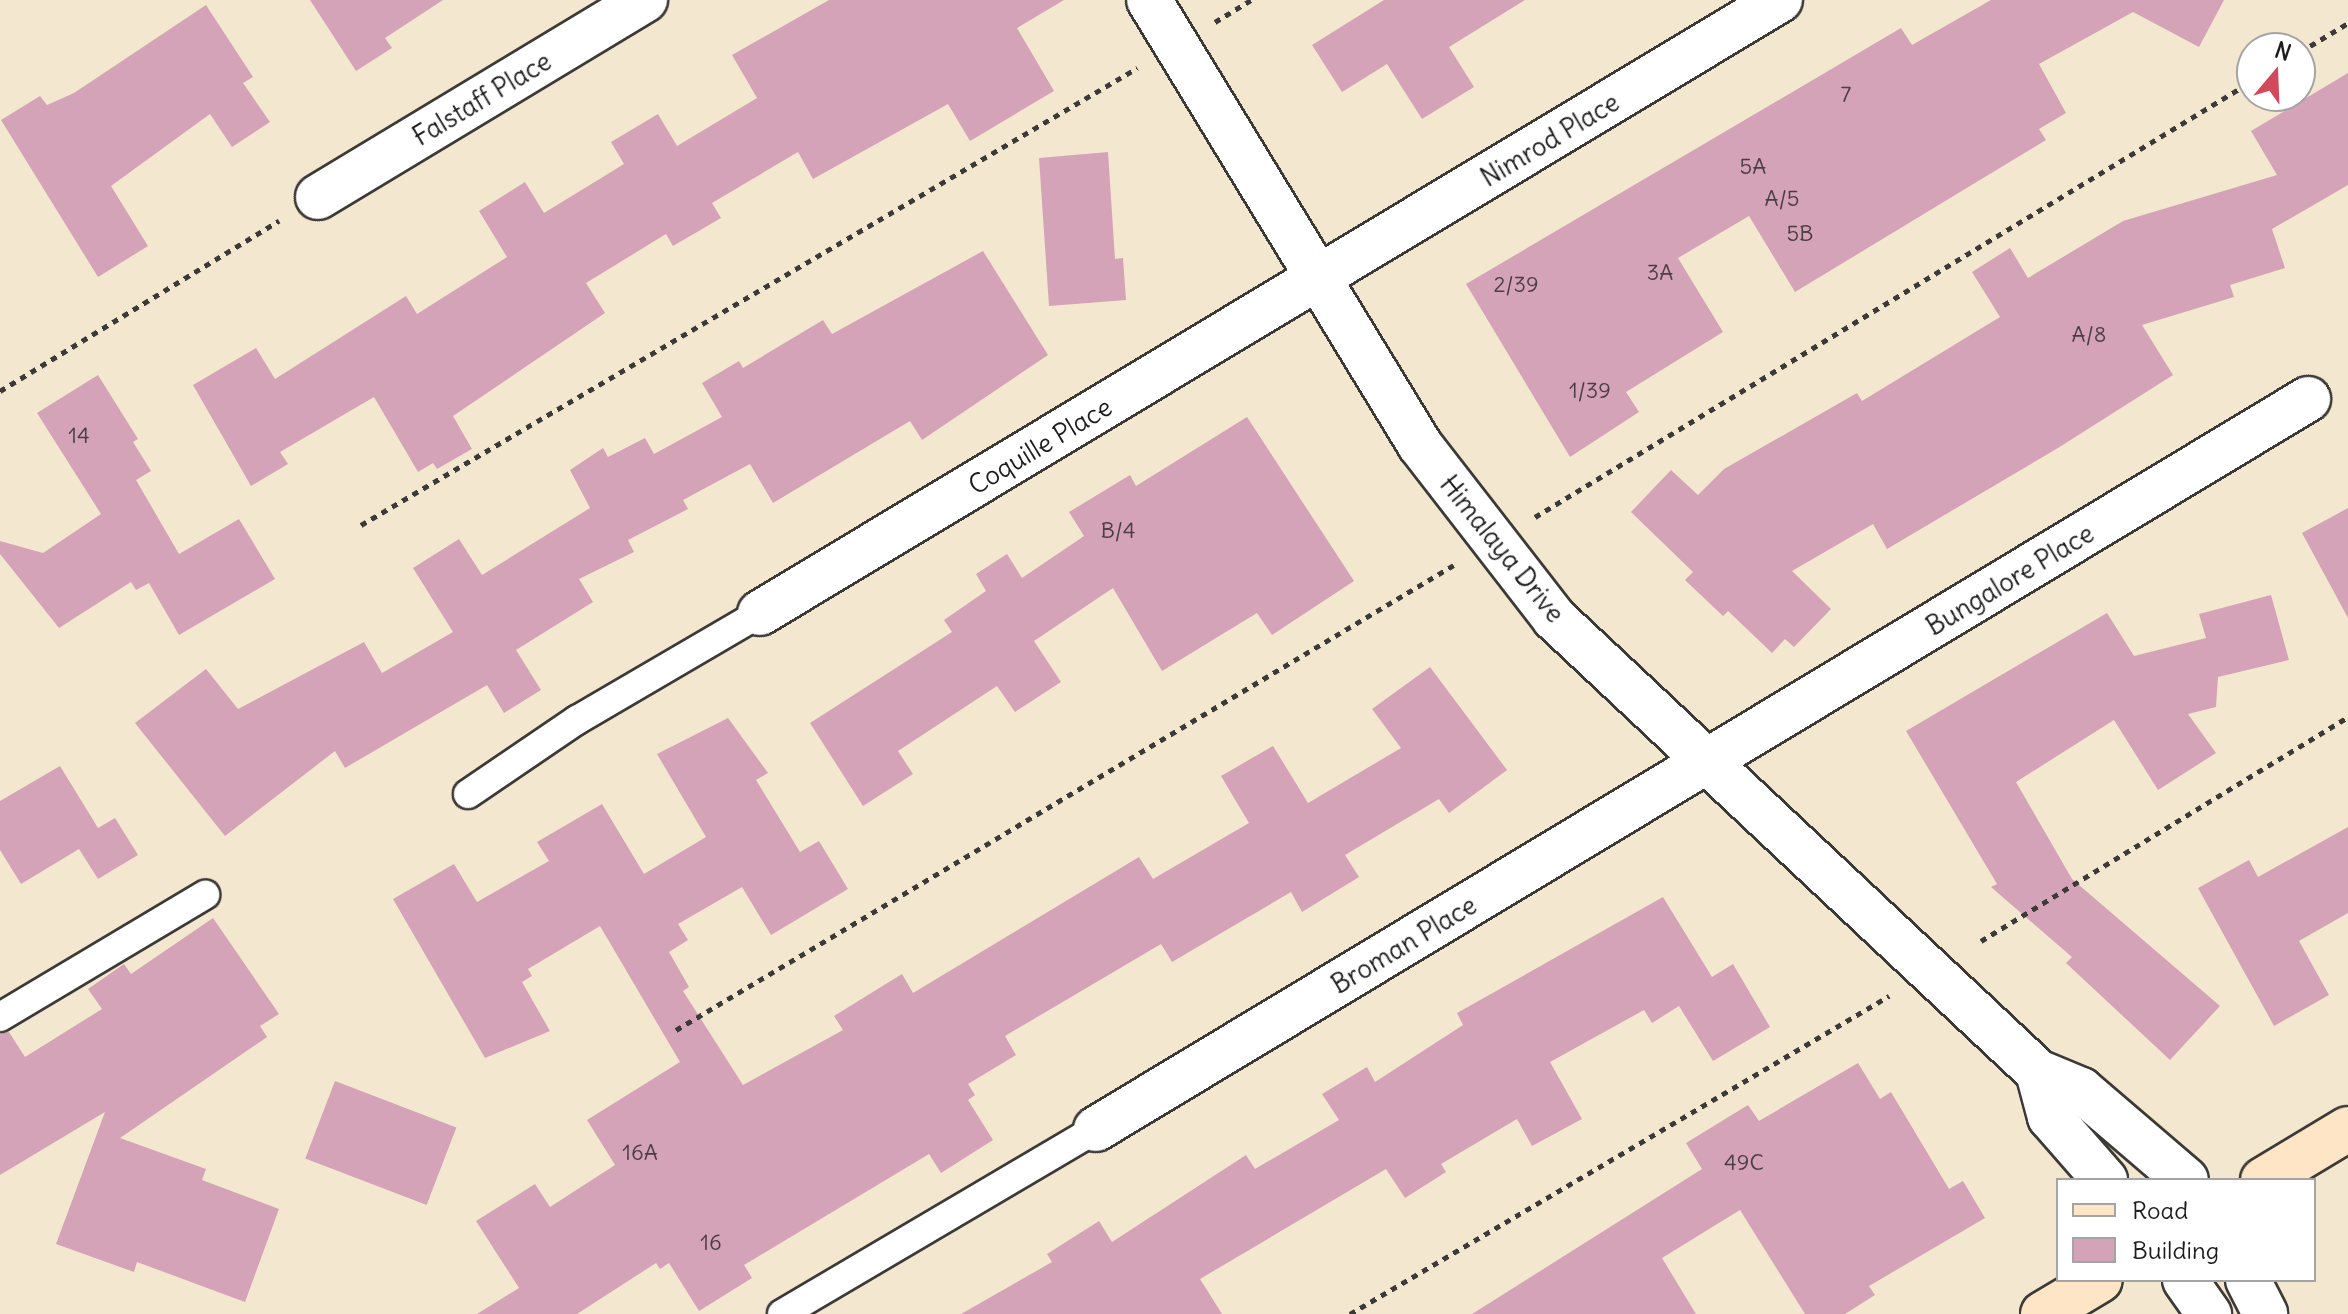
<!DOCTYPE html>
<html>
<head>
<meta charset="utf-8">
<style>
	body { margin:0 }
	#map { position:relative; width:2348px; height:1314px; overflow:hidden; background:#f4e7cf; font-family:Delius,sans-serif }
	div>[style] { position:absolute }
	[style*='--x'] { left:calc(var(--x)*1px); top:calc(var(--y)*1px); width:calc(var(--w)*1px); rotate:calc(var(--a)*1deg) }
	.building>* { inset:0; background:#d5a3b8; transform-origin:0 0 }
	.path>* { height:5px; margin-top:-2.5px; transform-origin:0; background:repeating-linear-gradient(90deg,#3c3a37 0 6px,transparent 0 12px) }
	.roads { filter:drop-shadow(2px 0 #3c3a37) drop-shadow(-2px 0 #3c3a37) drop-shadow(0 2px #3c3a37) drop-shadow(0 -2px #3c3a37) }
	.service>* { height:28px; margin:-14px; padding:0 14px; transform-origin:14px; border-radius:14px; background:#fff }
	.minor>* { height:44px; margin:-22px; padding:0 22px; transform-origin:22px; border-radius:22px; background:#fff }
	.secondary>* { height:44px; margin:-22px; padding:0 22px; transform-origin:22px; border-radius:22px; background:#fde5c5 }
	span { translate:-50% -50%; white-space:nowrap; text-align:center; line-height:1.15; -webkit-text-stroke:7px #fff; paint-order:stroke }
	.number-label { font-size:22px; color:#4a3e43 }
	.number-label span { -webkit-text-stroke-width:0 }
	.street-label { font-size:26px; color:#1c1c1c }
	.legend { position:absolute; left:2056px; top:1178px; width:260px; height:104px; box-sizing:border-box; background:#fff; border:2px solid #a4a4a4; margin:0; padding:10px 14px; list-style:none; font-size:24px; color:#1c1c1c }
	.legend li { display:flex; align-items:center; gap:16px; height:40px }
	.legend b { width:40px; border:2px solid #a4a4a4 }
	.north { position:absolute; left:2236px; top:32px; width:80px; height:80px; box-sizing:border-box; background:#fff; border:2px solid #a4a4a4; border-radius:50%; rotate:19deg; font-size:22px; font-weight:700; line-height:32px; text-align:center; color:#1c1c1c }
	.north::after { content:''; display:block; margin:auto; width:28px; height:36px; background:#d1495b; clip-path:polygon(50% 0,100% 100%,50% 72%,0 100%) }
</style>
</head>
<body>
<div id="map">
	<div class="building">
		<div style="clip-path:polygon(310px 0,443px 0,385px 38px,392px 48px,356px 71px)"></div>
		<div style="clip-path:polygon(829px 0,1064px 0,1017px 28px,1054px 91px,970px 141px,948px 104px,813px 179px,798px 152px,712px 203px,721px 218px,673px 246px,666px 234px,586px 283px,605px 313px,453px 416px,472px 449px,437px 469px,433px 463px,418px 472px,374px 397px,280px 452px,288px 464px,251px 486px,193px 385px,256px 348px,275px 379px,406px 296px,417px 314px,507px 257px,479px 211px,525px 182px,544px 213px,624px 164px,611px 142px,658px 114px,677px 146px,757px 98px,732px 55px)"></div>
		<div style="clip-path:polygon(1384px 0,1525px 0,1449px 47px,1474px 87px,1422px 119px,1387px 64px,1342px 92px,1312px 45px)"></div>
		<div style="clip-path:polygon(1991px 0,2224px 0,2199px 47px,2133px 12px,2039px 64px,2066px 113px,2039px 129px,2046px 140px,1795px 292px,1749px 216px,1678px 258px,1723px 332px,1626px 392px,1639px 412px,1570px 457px,1466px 284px,1901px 28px,1912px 45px)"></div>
		<div style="clip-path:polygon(206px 5px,253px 77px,243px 83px,270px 122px,232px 147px,210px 114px,111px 186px,148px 246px,98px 277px,1px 120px,40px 96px,47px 105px,74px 93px)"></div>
		<div style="clip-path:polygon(2348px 73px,2348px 185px,2272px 229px,2285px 268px,2230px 285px,2234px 297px,2142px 325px,2173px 375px,2058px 448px,1887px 549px,1873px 524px,1792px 571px,1831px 609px,1794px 647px,1785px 639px,1772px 653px,1728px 611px,1723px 616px,1685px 580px,1693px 572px,1631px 512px,1671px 470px,1698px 495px,1724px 469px,1857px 393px,1862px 401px,2000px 317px,1972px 272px,2010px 248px,2028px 278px,2123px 221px,2277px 175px,2251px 131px)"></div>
		<div style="clip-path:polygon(1108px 152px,1115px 259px,1123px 258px,1126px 300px,1049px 306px,1039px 158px)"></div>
		<div style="clip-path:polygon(983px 251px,1048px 355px,922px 440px,910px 421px,773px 503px,750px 464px,683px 500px,688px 509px,628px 540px,634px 552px,579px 579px,593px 602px,516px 650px,541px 690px,504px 713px,487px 685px,345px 768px,335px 751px,225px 836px,135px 723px,206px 669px,238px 709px,364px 642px,382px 673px,453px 632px,413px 568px,459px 539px,482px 575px,590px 508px,570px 470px,603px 448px,608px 457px,645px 438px,654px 454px,722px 417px,702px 383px,739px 361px,743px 368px,823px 320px,832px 334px)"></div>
		<div style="clip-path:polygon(98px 375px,138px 439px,133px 442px,151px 471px,136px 480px,179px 554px,239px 519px,275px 579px,179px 635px,149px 583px,136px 590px,131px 582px,59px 628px,0 554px,0 541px,43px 553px,101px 514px,37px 413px)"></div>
		<div style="clip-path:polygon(1247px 417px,1354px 581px,1272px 635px,1257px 613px,1162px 671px,1113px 588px,1034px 641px,1061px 682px,1015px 712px,997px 686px,898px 751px,913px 774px,863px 806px,810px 723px,952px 632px,944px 620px,986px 591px,976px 574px,1007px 554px,1022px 578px,1084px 536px,1069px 512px,1130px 475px,1136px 486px)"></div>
		<div style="clip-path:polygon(2348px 508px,2348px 618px,2302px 533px)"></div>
		<div style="clip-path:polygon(2271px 595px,2289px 660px,2218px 677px,2216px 707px,2188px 714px,2216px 753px,2158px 790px,2114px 720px,2016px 782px,2072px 879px,2220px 1006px,2170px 1060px,2066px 963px,2072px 957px,1991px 887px,1997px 884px,1906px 731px,2107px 613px,2134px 656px,2206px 638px,2199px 614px)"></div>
		<div style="clip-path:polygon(1430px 667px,1507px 770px,1449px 813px,1439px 799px,1345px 855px,1359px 877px,1302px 912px,1291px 892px,1172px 962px,1161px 944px,1005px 1036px,1016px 1055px,968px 1084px,975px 1095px,968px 1100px,993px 1140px,941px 1173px,929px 1154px,744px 1265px,752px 1278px,699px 1311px,669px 1263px,660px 1269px,656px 1263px,577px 1314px,477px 1314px,519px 1288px,476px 1221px,535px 1184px,550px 1207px,615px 1165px,587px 1120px,680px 1062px,600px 926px,528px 969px,532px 976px,522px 982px,550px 1031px,485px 1058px,393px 899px,454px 864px,477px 902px,549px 861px,537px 842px,602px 804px,644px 874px,706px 837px,657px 754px,728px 718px,768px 773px,756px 780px,800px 852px,819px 841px,848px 889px,771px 935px,742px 887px,678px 924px,688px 940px,669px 952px,689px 987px,683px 991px,743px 1085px,843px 1030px,834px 1016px,902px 974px,913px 993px,1139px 857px,1153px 879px,1249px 823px,1221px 776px,1273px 746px,1308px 803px,1401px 748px,1372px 709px)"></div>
		<div style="clip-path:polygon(60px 766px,98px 828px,115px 818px,138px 855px,98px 879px,79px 849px,21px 884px,0 850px,0 801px)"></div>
		<div style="clip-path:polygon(2348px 827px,2348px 913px,2299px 941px,2329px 995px,2274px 1026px,2198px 888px,2249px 860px,2258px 877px)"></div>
		<div style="clip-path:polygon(1663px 897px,1712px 977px,1733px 964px,1770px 1027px,1713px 1061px,1679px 1006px,1652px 1023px,1644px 1010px,1550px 1062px,1582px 1119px,1532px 1146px,1517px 1119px,1441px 1164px,1446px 1172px,1405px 1198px,1386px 1169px,1200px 1279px,1222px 1314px,961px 1314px,1052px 1262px,1047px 1254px,1099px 1221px,1112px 1242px,1246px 1155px,1255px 1169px,1339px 1120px,1322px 1094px,1367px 1067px,1375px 1082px,1463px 1025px,1457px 1013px)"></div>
		<div style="clip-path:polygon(213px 918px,279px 1014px,260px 1026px,267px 1037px,120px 1138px,206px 1169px,202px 1180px,279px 1209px,245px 1302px,137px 1262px,134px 1272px,56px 1244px,105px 1112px,0 1175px,0 1034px,9px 1032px,25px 1057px,102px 1009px,88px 989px,124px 964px,131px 974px)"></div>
		<div style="clip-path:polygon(1858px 1063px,1880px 1099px,1891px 1092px,1949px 1189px,1963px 1181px,1985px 1218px,1869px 1286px,1875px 1295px,1845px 1314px,1805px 1314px,1740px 1210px,1662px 1258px,1696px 1314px,1472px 1314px,1702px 1169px,1686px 1143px,1748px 1105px,1759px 1121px)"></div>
		<div style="left:335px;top:1081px;width:130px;height:83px;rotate:21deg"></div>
	</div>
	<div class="path">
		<div style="--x:1215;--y:22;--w:42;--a:-31.4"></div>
		<div style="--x:2300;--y:52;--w:56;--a:-31.1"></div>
		<div style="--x:0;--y:391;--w:327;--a:-31.4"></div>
		<div style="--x:1535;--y:517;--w:839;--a:-31.3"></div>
		<div style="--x:361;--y:525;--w:901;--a:-30.49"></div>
		<div style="--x:1981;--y:941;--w:430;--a:-31.4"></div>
		<div style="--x:676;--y:1030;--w:906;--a:-30.87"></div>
		<div style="--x:1350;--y:1314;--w:626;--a:-30.54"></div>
	</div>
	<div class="roads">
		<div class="service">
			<div style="--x:468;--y:794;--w:132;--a:-34.2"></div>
			<div style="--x:577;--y:720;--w:212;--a:-30.3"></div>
			<div style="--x:0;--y:1017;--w:239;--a:-30.8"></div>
			<div style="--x:782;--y:1314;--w:364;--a:-30.5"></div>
		</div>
		<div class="minor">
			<div style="--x:1149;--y:0;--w:521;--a:58.66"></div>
			<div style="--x:1420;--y:445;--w:219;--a:52.2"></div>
			<div style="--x:1554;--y:618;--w:664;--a:43.17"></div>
			<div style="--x:2038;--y:1072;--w:47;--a:22.7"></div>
			<div style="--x:2081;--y:1090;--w:138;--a:40.6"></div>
			<div style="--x:318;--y:197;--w:382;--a:-31.1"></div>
			<div style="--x:760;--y:613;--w:1190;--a:-31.01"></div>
			<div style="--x:2038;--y:1072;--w:47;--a:75.1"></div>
			<div style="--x:2050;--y:1117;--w:84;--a:48.9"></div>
			<div style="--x:1096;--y:1129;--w:1415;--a:-31.06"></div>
			<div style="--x:2185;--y:1280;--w:42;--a:54.8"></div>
			<div style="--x:2248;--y:1280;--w:38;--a:63"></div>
		</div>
		<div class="secondary">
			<div style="--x:2263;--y:1180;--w:99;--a:-31"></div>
			<div style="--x:2043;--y:1314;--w:66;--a:-30.8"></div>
		</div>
	</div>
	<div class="number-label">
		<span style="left:1846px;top:95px">7</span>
		<span style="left:1753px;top:167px">5A</span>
		<span style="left:1782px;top:199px">A/5</span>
		<span style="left:1800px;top:234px">5B</span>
		<span style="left:1660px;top:273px">3A</span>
		<span style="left:1516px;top:285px">2/39</span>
		<span style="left:2089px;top:335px">A/8</span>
		<span style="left:1590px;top:391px">1/39</span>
		<span style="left:79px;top:436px">14</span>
		<span style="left:1118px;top:531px">B/4</span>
		<span style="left:640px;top:1153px">16A</span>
		<span style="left:1744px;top:1163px">49C</span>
		<span style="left:711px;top:1243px">16</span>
	</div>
	<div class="street-label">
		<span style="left:482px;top:99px;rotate:-31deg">Falstaff Place</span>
		<span style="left:1550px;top:140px;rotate:-31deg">Nimrod Place</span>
		<span style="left:1040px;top:446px;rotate:-31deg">Coquille Place</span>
		<span style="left:1502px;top:549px;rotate:51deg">Himalaya Drive</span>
		<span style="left:2010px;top:580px;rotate:-31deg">Bungalore Place</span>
		<span style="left:1404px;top:945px;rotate:-31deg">Broman Place</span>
	</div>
	<ul class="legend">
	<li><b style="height:10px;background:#fde5c5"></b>Road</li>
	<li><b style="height:22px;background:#d5a3b8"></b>Building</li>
	</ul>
	<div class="north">N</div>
</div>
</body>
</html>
